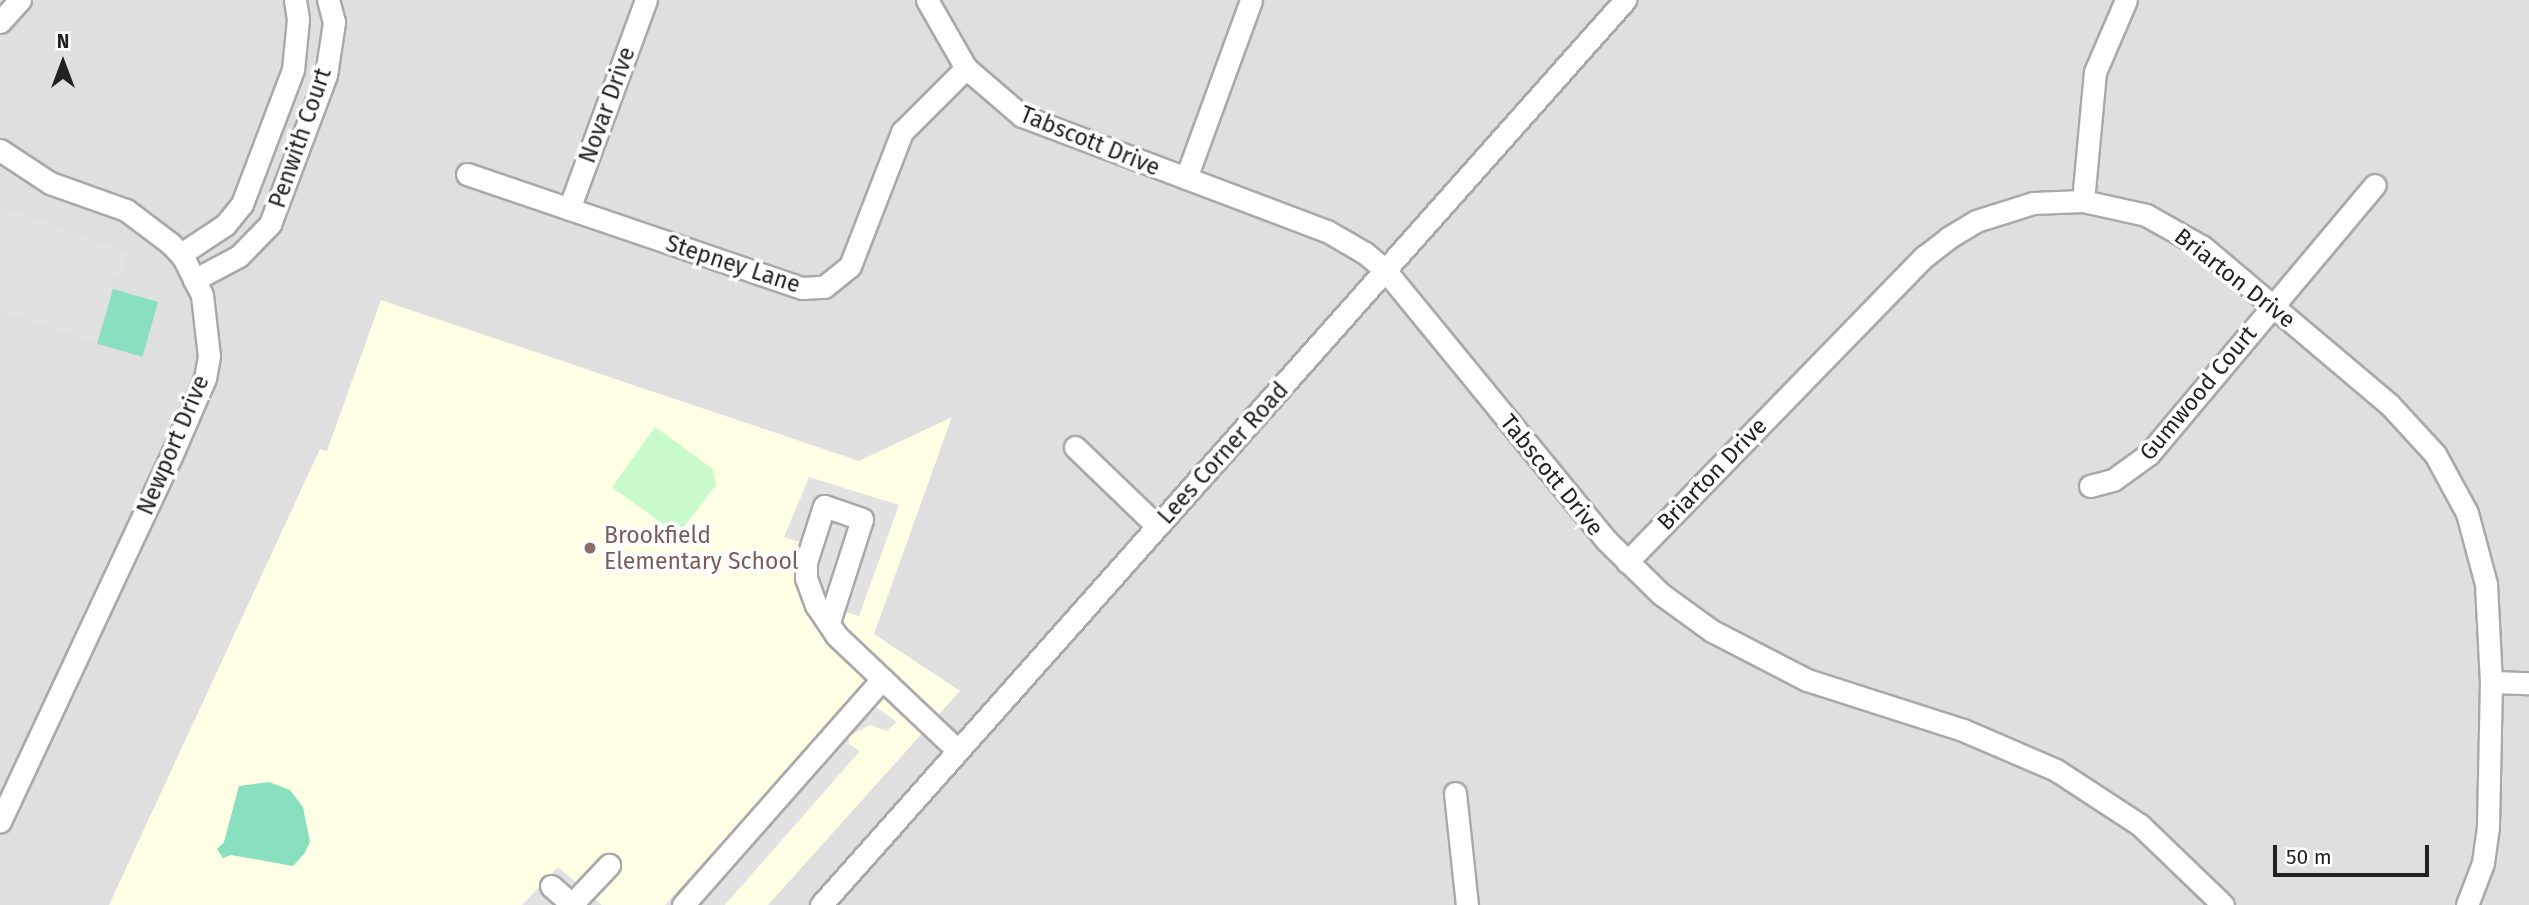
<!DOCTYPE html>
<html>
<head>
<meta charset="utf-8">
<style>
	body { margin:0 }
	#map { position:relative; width:2529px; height:905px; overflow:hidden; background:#f2efe9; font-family:"Fira Sans",sans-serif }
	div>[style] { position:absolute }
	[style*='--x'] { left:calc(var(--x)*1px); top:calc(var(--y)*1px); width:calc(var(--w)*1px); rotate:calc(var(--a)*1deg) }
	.residential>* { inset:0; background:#e0dfdf; transform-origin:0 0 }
	.education>* { inset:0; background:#ffffe5 }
	.park>* { inset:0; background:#c8facc }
	.pitch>* { inset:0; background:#88e0be; transform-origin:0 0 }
	.parking>* { inset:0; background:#e2e2e2 }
	.roads { filter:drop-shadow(2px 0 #a9a9a9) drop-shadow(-2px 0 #a9a9a9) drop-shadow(0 2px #a9a9a9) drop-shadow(0 -2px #a9a9a9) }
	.minor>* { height:21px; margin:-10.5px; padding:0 10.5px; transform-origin:10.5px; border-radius:10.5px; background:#fff }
	.dots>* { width:19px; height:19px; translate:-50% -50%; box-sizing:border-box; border:4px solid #fff; border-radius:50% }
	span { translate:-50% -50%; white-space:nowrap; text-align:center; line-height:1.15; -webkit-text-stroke:7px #fff; paint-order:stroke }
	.street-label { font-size:23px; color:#222 }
	.education-label { font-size:23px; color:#785e54 }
	.left { translate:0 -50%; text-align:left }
	.north { position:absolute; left:28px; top:28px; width:70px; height:70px; -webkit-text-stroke:5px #fff; paint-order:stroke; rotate:0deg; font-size:19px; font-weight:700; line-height:28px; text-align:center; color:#222 }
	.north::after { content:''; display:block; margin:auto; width:24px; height:32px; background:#222; clip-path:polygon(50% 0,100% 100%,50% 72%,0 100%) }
	.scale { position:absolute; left:2273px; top:845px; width:156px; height:32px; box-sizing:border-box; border:4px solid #222; border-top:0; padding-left:9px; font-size:21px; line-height:24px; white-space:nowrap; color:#222; -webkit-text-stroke:5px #fff; paint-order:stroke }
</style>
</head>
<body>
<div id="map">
	<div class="residential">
		<div style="left:0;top:0;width:2529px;height:905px"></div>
	</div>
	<div class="education">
		<div style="clip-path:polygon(381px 300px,859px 461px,952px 417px,874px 634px,960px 691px,768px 905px,109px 905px,320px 449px,327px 451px)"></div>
	</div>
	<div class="park">
		<div style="clip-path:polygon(655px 427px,713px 469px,716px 485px,678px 535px,612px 487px)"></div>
	</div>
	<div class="pitch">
		<div style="left:113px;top:289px;width:47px;height:57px;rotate:16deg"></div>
		<div style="clip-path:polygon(269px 782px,290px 790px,303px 807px,310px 842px,304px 854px,293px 866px,231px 855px,223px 858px,217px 849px,224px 842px,239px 786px)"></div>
	</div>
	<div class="parking">
		<div style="clip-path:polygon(0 206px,128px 252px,121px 274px,115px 276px,95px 342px,0 311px)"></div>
		<div style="clip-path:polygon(809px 477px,899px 505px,859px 616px,845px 612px,819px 588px,816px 571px,819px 548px,784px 537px)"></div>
		<div style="clip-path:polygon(869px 702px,897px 722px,887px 731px,870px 725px,849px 736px,849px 744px,860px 751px,725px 905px,665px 905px,839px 712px)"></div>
		<div style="clip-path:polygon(558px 867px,602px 905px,522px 905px)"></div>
	</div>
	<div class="roads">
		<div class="minor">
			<div style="--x:927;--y:0;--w:78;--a:60.2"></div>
			<div style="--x:966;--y:68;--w:74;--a:40.6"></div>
			<div style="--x:1022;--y:116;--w:326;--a:20.7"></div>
			<div style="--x:1327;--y:231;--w:44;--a:30.1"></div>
			<div style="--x:1365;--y:253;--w:26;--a:40"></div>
			<div style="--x:1385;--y:270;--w:349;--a:50.7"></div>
			<div style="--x:1606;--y:540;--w:77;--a:44.5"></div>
			<div style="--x:1661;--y:594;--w:63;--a:36"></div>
			<div style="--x:1712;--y:631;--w:107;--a:27.3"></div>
			<div style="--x:1807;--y:680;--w:164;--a:17.8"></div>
			<div style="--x:1963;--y:730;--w:101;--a:23.3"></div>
			<div style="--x:2056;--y:770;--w:100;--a:33.2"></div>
			<div style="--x:2140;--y:825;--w:115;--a:43.9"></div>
			<div style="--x:0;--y:22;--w:30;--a:-48"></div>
			<div style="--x:0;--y:150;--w:60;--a:33.4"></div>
			<div style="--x:50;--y:183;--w:81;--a:19.6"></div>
			<div style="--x:126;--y:210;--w:55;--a:36.9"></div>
			<div style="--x:170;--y:243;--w:19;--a:47"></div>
			<div style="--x:183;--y:257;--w:42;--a:63.4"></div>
			<div style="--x:202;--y:295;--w:61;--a:83.5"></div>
			<div style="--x:209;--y:356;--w:22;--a:100"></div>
			<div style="--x:205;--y:378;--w:81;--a:113.4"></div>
			<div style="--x:173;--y:452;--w:408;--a:115.1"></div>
			<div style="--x:467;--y:174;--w:354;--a:18.8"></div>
			<div style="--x:802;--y:288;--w:22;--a:-3"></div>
			<div style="--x:824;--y:287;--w:33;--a:-39"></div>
			<div style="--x:850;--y:266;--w:144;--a:-68.8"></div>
			<div style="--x:902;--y:132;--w:91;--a:-45"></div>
			<div style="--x:1186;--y:178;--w:189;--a:-69.9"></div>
			<div style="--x:2083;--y:201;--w:130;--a:-84.7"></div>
			<div style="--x:2095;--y:72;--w:78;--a:-66.7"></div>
			<div style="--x:569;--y:209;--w:223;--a:-69.8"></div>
			<div style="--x:181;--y:254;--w:53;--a:-33.4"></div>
			<div style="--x:225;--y:225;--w:27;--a:-51"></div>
			<div style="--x:242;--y:204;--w:143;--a:-69.2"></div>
			<div style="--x:293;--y:70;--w:51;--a:-84.4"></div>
			<div style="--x:298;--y:19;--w:19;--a:-99"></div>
			<div style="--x:194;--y:280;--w:51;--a:-28.1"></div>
			<div style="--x:239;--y:256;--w:45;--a:-45.9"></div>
			<div style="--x:270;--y:224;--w:159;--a:-69.4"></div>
			<div style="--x:326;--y:75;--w:54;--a:-81.4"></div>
			<div style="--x:334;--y:22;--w:23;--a:-105"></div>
			<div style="--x:1075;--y:447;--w:114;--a:43.9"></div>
			<div style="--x:2090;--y:486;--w:24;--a:-15"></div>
			<div style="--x:2113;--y:480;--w:44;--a:-35.8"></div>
			<div style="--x:2149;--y:454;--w:351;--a:-50"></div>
			<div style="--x:1627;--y:562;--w:426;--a:-45.8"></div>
			<div style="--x:1924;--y:257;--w:31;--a:-38"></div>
			<div style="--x:1948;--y:238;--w:33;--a:-31"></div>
			<div style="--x:1976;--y:221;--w:60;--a:-17.5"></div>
			<div style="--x:2033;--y:203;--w:50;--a:-2.3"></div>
			<div style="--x:2083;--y:201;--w:65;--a:12.5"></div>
			<div style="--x:2146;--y:215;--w:65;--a:29.3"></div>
			<div style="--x:2203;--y:247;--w:243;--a:40.2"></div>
			<div style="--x:2389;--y:404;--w:68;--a:47.4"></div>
			<div style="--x:2435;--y:454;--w:67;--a:61.5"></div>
			<div style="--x:2467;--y:513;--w:73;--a:75"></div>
			<div style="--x:2486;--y:584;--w:98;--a:87.1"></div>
			<div style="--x:2491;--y:682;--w:145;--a:91.2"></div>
			<div style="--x:2488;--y:827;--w:36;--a:98"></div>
			<div style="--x:2483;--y:863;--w:45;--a:110.9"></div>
			<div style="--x:829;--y:622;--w:108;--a:-72.2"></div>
			<div style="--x:862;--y:519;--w:40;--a:-161.1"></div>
			<div style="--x:824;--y:506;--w:59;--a:107.8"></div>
			<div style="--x:806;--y:562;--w:16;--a:90"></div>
			<div style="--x:806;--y:578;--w:29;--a:70"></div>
			<div style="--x:816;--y:605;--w:36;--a:56"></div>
			<div style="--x:836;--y:635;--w:167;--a:43.5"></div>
			<div style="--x:2491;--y:682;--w:38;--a:2"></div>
			<div style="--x:1455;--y:793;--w:113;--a:83.9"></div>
			<div style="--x:551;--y:886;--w:28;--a:41"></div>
			<div style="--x:572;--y:904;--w:54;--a:-46.5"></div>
			<div style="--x:683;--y:905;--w:301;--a:-48.6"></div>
			<div style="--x:821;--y:905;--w:1211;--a:-48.38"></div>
		</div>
	</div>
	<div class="dots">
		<div style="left:590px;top:548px;background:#8d6e63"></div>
	</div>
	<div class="street-label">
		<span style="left:607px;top:105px;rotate:-70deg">Novar Drive</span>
		<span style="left:300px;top:138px;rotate:-71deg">Penwith Court</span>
		<span style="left:1090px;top:141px;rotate:22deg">Tabscott Drive</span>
		<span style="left:733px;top:264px;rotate:18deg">Stepney Lane</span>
		<span style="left:2235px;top:278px;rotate:38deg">Briarton Drive</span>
		<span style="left:2198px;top:393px;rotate:-50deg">Gumwood Court</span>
		<span style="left:173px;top:445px;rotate:-67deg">Newport Drive</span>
		<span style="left:1223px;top:453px;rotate:-48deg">Lees Corner Road</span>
		<span style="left:1712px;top:474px;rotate:-46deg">Briarton Drive</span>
		<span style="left:1552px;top:475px;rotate:51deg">Tabscott Drive</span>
	</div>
	<div class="education-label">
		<span class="left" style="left:604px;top:548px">Brookfield<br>Elementary School</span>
	</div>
	<div class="north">N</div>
	<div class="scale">50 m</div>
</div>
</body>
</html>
